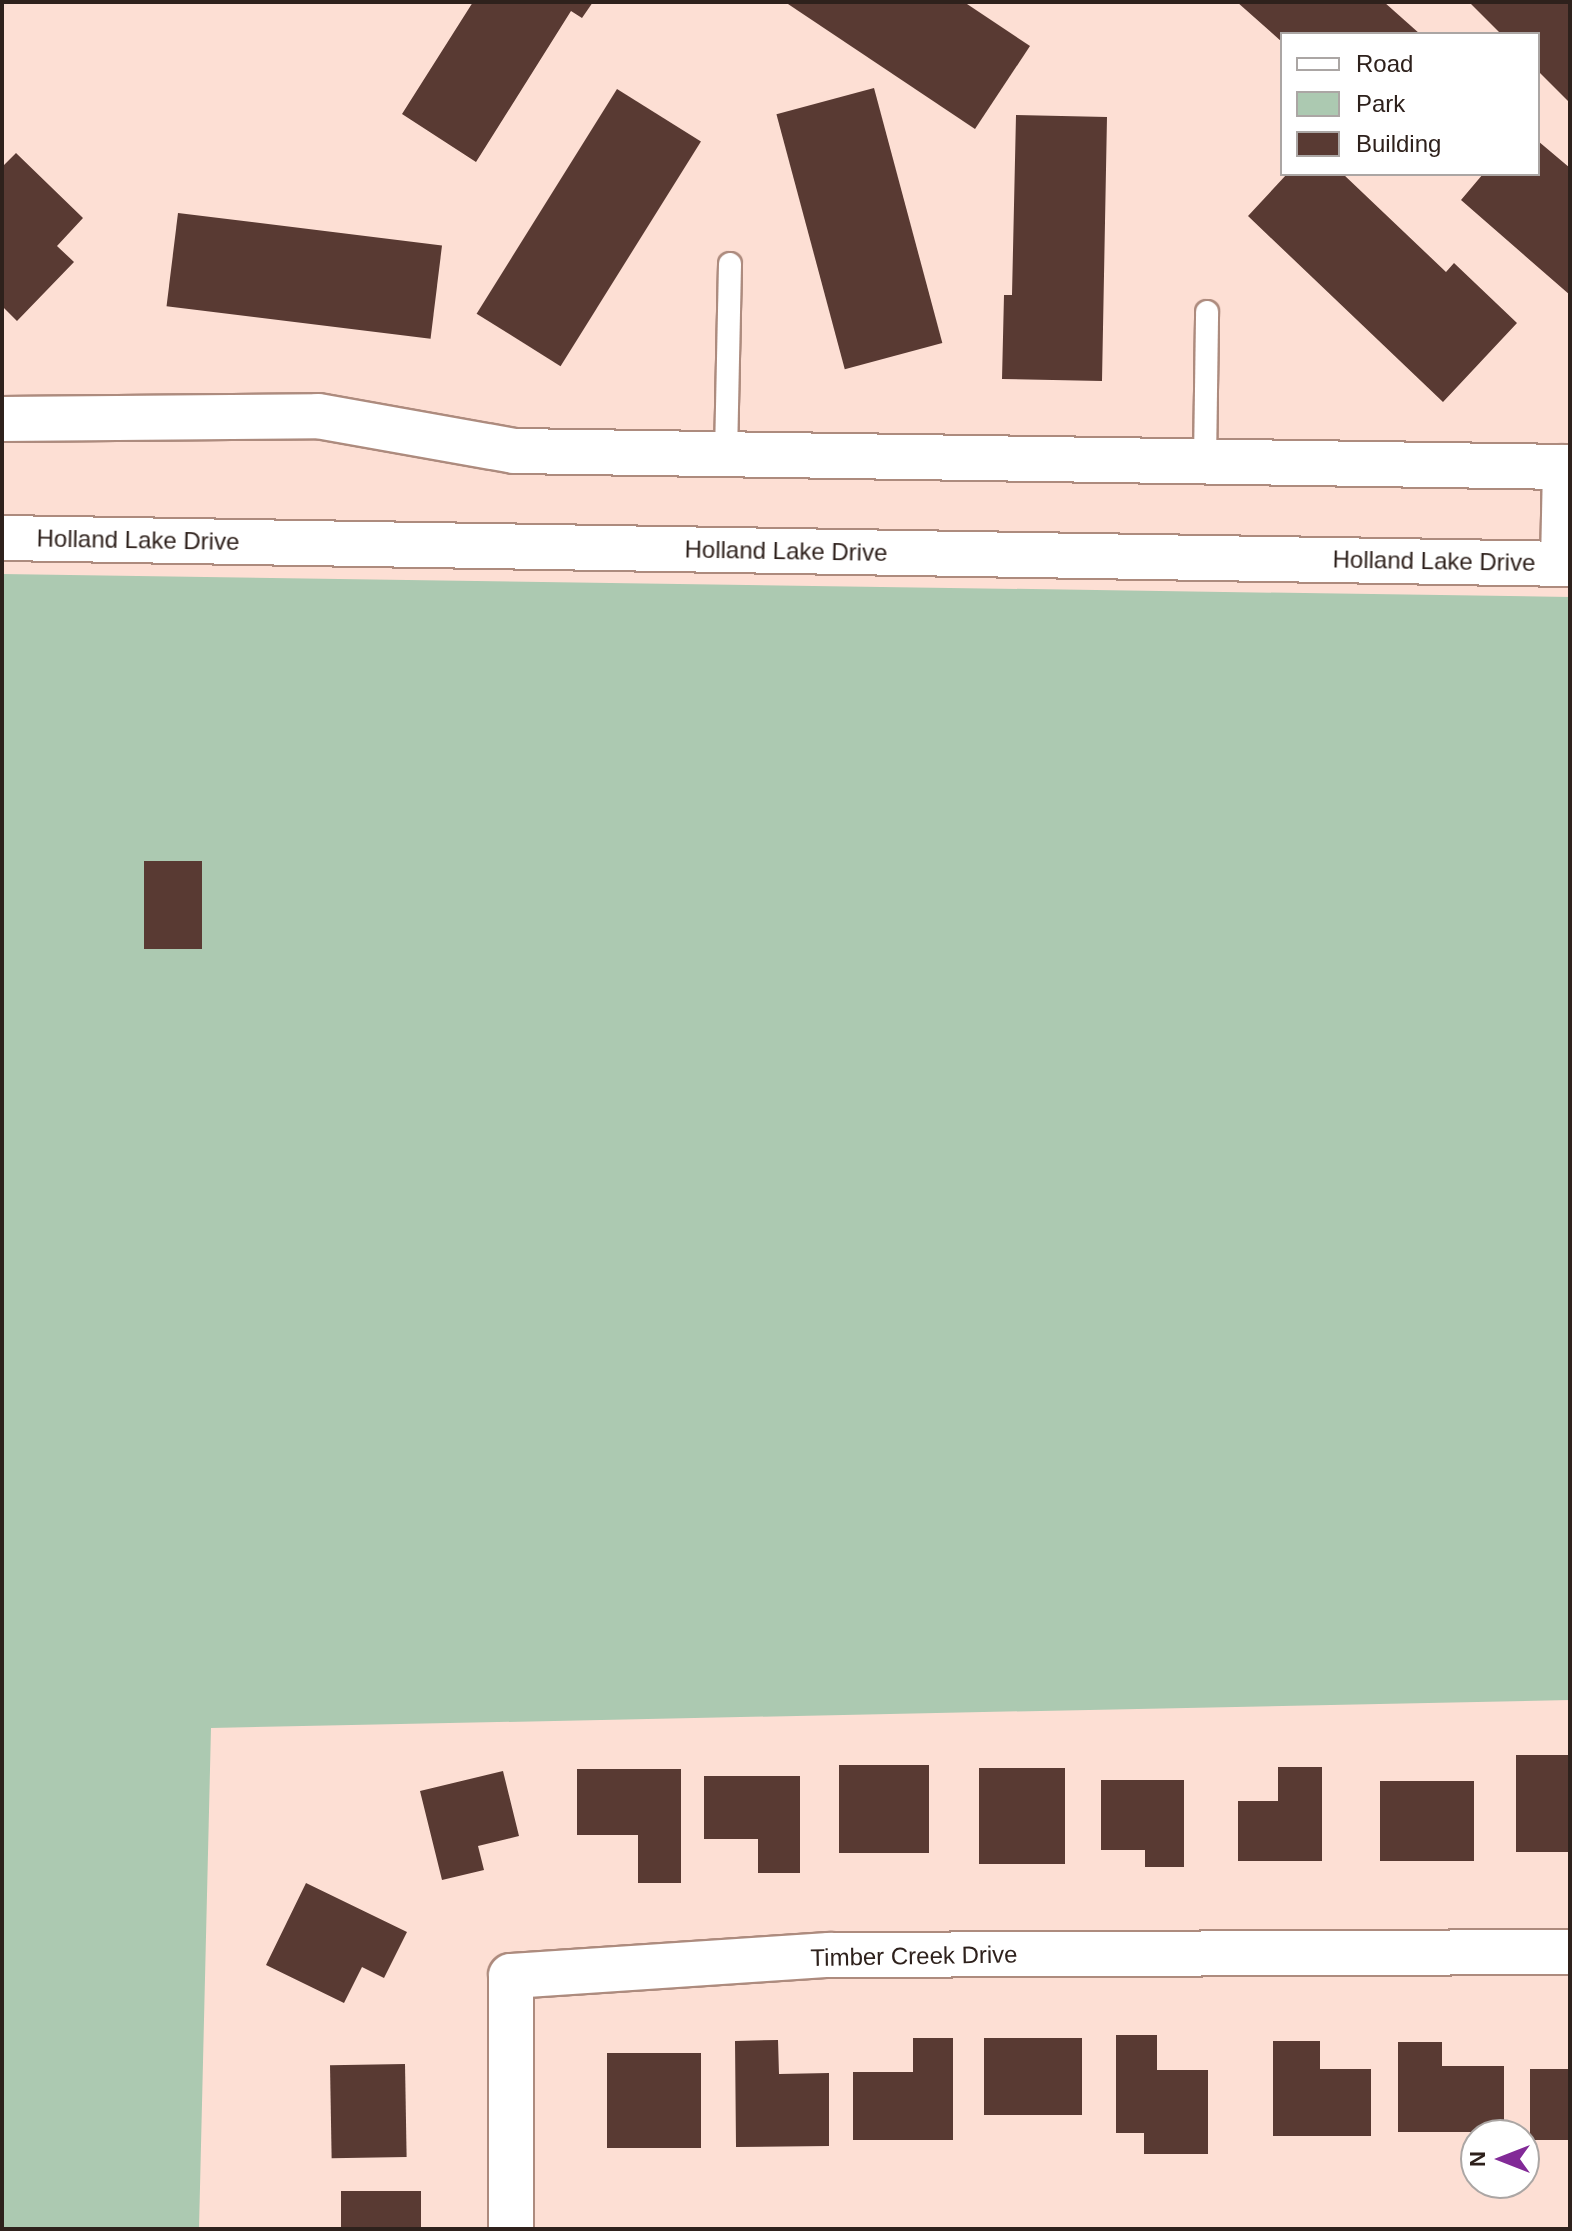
<!DOCTYPE html>
<html>
<head>
<meta charset="utf-8">
<style>
	body { margin:0 }
	#map { position:relative; width:1572px; height:2231px; overflow:hidden; background:#fddfd4; font-family:Helvetica,sans-serif }
	div>[style] { position:absolute }
	[style*='--x'] { left:calc(var(--x)*1px); top:calc(var(--y)*1px); width:calc(var(--w)*1px); rotate:calc(var(--a)*1deg) }
	.green>* { inset:0; background:#acc9b1 }
	.building>* { inset:0; background:#593a33; transform-origin:0 0 }
	.roads { filter:drop-shadow(2px 0 #ad8b7e) drop-shadow(-2px 0 #ad8b7e) drop-shadow(0 2px #ad8b7e) drop-shadow(0 -2px #ad8b7e) }
	.service>* { height:22px; margin:-11px; padding:0 11px; transform-origin:11px; border-radius:11px; background:#fff }
	.minor>* { height:44px; margin:-22px; padding:0 22px; transform-origin:22px; border-radius:22px; background:#fff }
	.tertiary>* { height:44px; margin:-22px; padding:0 22px; transform-origin:22px; border-radius:22px; background:#fff }
	span { translate:-50% -50%; white-space:nowrap; text-align:center; line-height:1.15; -webkit-text-stroke:8px #fff; paint-order:stroke }
	.street-label { font-size:24px; color:#2e211c }
	.frame { position:absolute; inset:0; border:4px solid #2e211c; pointer-events:none }
	.legend { position:absolute; left:1280px; top:32px; width:260px; height:144px; box-sizing:border-box; background:#fff; border:2px solid #aba6a4; margin:0; padding:10px 14px; list-style:none; font-size:24px; color:#2e211c }
	.legend li { display:flex; align-items:center; gap:16px; height:40px }
	.legend b { width:40px; border:2px solid #aba6a4 }
	.north { position:absolute; left:1460px; top:2119px; width:80px; height:80px; box-sizing:border-box; background:#fff; border:2px solid #aba6a4; border-radius:50%; rotate:270deg; font-size:22px; font-weight:700; line-height:32px; text-align:center; color:#2e211c }
	.north::after { content:''; display:block; margin:auto; width:28px; height:36px; background:#822a97; clip-path:polygon(50% 0,100% 100%,50% 72%,0 100%) }
</style>
</head>
<body>
<div id="map">
	<div class="green">
		<div style="clip-path:polygon(2px 574px,1570px 597px,1570px 1700px,211px 1728px,199px 2229px,2px 2229px)"></div>
	</div>
	<div class="building">
		<div style="clip-path:polygon(473px 2px,593px 2px,582px 18px,571px 11px,476px 162px,402px 114px)"></div>
		<div style="clip-path:polygon(785px 2px,964px 2px,1030px 46px,975px 129px)"></div>
		<div style="clip-path:polygon(1237px 2px,1384px 2px,1420px 34px,1282px 34px,1282px 42px)"></div>
		<div style="clip-path:polygon(1469px 2px,1570px 2px,1570px 103px,1538px 71px,1538px 34px,1501px 34px)"></div>
		<div style="left:874px;top:88px;width:264px;height:101px;rotate:75deg"></div>
		<div style="left:617px;top:89px;width:99px;height:265px;rotate:32deg"></div>
		<div style="clip-path:polygon(1016px 115px,1107px 117px,1102px 381px,1002px 379px,1004px 295px,1012px 295px)"></div>
		<div style="clip-path:polygon(1538px 141px,1570px 168px,1570px 295px,1461px 200px,1483px 174px,1538px 174px)"></div>
		<div style="clip-path:polygon(16px 153px,83px 218px,57px 246px,74px 262px,17px 321px,2px 306px,2px 167px)"></div>
		<div style="clip-path:polygon(1287px 174px,1343px 174px,1446px 272px,1454px 263px,1517px 323px,1443px 402px,1248px 216px)"></div>
		<div style="left:178px;top:213px;width:266px;height:94px;rotate:7deg"></div>
		<div style="left:144px;top:861px;width:58px;height:88px"></div>
		<div style="left:1516px;top:1755px;width:54px;height:97px"></div>
		<div style="left:839px;top:1765px;width:90px;height:88px"></div>
		<div style="clip-path:polygon(1278px 1767px,1322px 1767px,1322px 1861px,1238px 1861px,1238px 1801px,1278px 1801px)"></div>
		<div style="left:979px;top:1768px;width:86px;height:96px"></div>
		<div style="clip-path:polygon(577px 1769px,681px 1769px,681px 1883px,638px 1883px,638px 1835px,577px 1835px)"></div>
		<div style="clip-path:polygon(503px 1771px,519px 1836px,478px 1846px,484px 1870px,442px 1880px,420px 1791px)"></div>
		<div style="clip-path:polygon(704px 1776px,800px 1776px,800px 1873px,758px 1873px,758px 1839px,704px 1839px)"></div>
		<div style="clip-path:polygon(1101px 1780px,1184px 1780px,1184px 1867px,1145px 1867px,1145px 1850px,1101px 1850px)"></div>
		<div style="left:1380px;top:1781px;width:94px;height:80px"></div>
		<div style="clip-path:polygon(306px 1883px,407px 1932px,384px 1978px,362px 1967px,344px 2003px,266px 1965px)"></div>
		<div style="clip-path:polygon(1116px 2035px,1157px 2035px,1157px 2070px,1208px 2070px,1208px 2154px,1144px 2154px,1144px 2133px,1116px 2133px)"></div>
		<div style="clip-path:polygon(913px 2038px,953px 2038px,953px 2140px,853px 2140px,853px 2072px,913px 2072px)"></div>
		<div style="left:984px;top:2038px;width:98px;height:77px"></div>
		<div style="clip-path:polygon(778px 2040px,779px 2074px,829px 2073px,829px 2146px,736px 2147px,735px 2041px)"></div>
		<div style="clip-path:polygon(1273px 2041px,1320px 2041px,1320px 2069px,1371px 2069px,1371px 2136px,1273px 2136px)"></div>
		<div style="clip-path:polygon(1398px 2042px,1442px 2042px,1442px 2066px,1504px 2066px,1504px 2132px,1398px 2132px)"></div>
		<div style="left:607px;top:2053px;width:94px;height:95px"></div>
		<div style="left:405px;top:2064px;width:93px;height:75px;rotate:89deg"></div>
		<div style="left:1530px;top:2069px;width:40px;height:71px"></div>
		<div style="left:341px;top:2191px;width:80px;height:38px"></div>
	</div>
	<div class="roads">
		<div class="service">
			<div style="--x:726;--y:455;--w:191;--a:-88.8"></div>
			<div style="--x:1205;--y:462;--w:150;--a:-89.2"></div>
		</div>
		<div class="minor">
			<div style="--x:2;--y:419;--w:316;--a:-0.5"></div>
			<div style="--x:318;--y:416;--w:199;--a:10.1"></div>
			<div style="--x:514;--y:451;--w:1056;--a:0.87"></div>
			<div style="--x:1563;--y:563;--w:96;--a:-88.8"></div>
			<div style="--x:511;--y:2229;--w:253;--a:-90"></div>
			<div style="--x:511;--y:1976;--w:319;--a:-3.8"></div>
			<div style="--x:829;--y:1955;--w:741;--a:-0.23"></div>
		</div>
		<div class="tertiary">
			<div style="--x:2;--y:538;--w:1568;--a:0.95"></div>
		</div>
	</div>
	<div class="street-label">
		<span style="left:138px;top:540px;rotate:1deg">Holland Lake Drive</span>
		<span style="left:786px;top:551px;rotate:1deg">Holland Lake Drive</span>
		<span style="left:1434px;top:561px;rotate:1deg">Holland Lake Drive</span>
		<span style="left:914px;top:1956px;rotate:-1deg">Timber Creek Drive</span>
	</div>
	<div class="frame"></div>
	<ul class="legend">
	<li><b style="height:10px;background:#fff"></b>Road</li>
	<li><b style="height:22px;background:#acc9b1"></b>Park</li>
	<li><b style="height:22px;background:#593a33"></b>Building</li>
	</ul>
	<div class="north">N</div>
</div>
</body>
</html>
